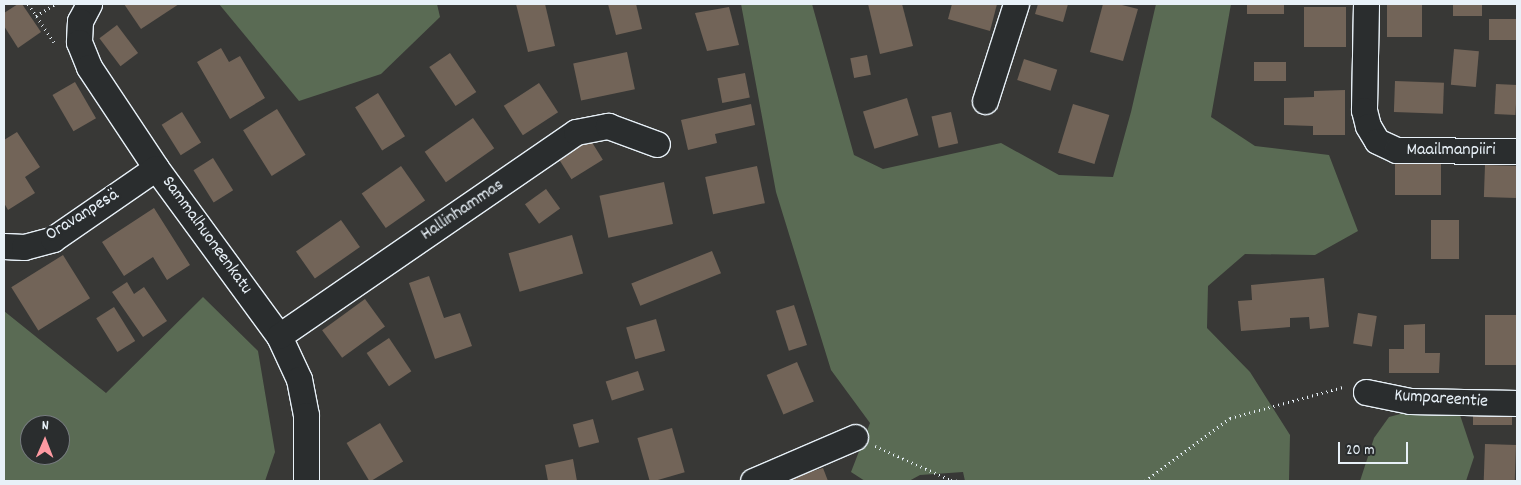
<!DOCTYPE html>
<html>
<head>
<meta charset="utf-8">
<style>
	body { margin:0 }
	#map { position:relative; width:1521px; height:485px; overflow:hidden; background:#383836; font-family:Dekko,sans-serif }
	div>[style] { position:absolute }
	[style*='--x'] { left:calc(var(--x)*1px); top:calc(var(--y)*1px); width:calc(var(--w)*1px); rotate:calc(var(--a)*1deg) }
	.green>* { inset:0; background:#5a6b54 }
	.building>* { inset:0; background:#726458; transform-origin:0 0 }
	.path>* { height:3px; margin-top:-1.5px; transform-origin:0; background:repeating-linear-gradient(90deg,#e8f1f8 0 1px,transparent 0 5px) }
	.roads { filter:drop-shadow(1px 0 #e8f1f8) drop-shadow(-1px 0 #e8f1f8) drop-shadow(0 1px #e8f1f8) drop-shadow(0 -1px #e8f1f8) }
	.minor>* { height:25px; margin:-12.5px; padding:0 12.5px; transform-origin:12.5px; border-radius:12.5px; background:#2a2d2e }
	span { translate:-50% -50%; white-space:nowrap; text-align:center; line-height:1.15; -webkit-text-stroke:5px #2a2d2e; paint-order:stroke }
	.street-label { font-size:18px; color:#e8f1f8 }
	.frame { position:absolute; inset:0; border:5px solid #e8f1f8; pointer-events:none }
	.north { position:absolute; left:20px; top:415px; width:50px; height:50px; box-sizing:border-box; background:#2a2d2e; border:1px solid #767b7f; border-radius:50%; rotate:1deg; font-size:14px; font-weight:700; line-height:20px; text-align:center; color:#e8f1f8 }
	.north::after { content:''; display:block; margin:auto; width:18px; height:22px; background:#ff9aa2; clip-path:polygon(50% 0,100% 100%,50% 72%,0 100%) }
	.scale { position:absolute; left:1338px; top:442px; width:70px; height:22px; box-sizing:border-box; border:2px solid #e8f1f8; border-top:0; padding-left:6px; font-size:15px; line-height:18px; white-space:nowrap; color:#e8f1f8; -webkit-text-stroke:4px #2a2d2e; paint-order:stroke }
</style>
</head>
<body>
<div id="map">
	<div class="green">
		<div style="clip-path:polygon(219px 4px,437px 4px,440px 17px,381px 74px,299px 101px)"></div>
		<div style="clip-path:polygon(741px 4px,812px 4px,854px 155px,883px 169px,1001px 143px,1059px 175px,1113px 177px,1131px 112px,1156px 4px,1231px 4px,1211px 117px,1255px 146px,1329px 155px,1358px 231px,1315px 255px,1245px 254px,1208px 286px,1207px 328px,1250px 372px,1290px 435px,1289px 481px,965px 481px,963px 472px,920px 475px,909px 481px,865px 481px,851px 472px,870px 423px,831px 370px,776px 192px)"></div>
		<div style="clip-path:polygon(evenodd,203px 297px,258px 351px,275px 452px,265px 481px,4px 481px,4px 311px,106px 393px,203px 297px,30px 425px,60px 425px,60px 455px,30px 455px,30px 425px)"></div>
		<div style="clip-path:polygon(1415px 410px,1460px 415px,1474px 457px,1466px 481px,1360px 481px,1374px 438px,1389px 417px)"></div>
	</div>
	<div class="building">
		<div style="clip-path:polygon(18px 4px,22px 4px,41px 32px,18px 48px,4px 26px,4px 13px)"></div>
		<div style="clip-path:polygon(124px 4px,179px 4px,141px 29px)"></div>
		<div style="clip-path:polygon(516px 4px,545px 4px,555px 46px,528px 52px)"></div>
		<div style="clip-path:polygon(608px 4px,636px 4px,642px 29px,616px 35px)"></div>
		<div style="clip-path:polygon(868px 4px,902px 4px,913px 46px,880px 54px)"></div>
		<div style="clip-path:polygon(952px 4px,997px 4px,990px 31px,948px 19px)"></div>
		<div style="clip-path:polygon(1038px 4px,1068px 4px,1063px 22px,1035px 14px)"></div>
		<div style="clip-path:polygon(1103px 4px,1118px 4px,1138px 9px,1123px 61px,1090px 52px)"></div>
		<div style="left:1247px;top:4px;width:37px;height:10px"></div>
		<div style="left:1387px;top:4px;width:35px;height:33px"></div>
		<div style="left:1453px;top:4px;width:29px;height:12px"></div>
		<div style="clip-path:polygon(729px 7px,739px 45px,707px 51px,695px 13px)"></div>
		<div style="left:1304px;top:7px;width:42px;height:40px"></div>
		<div style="left:1489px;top:19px;width:28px;height:21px"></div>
		<div style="left:117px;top:25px;width:35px;height:22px;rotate:53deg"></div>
		<div style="clip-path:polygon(221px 48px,229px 62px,240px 56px,265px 98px,230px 119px,197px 62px)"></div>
		<div style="left:1454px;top:49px;width:25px;height:36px;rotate:5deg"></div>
		<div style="left:627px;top:52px;width:38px;height:55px;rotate:78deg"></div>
		<div style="left:450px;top:53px;width:47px;height:25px;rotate:56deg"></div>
		<div style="left:867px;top:55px;width:20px;height:17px;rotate:79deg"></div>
		<div style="left:1024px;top:59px;width:35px;height:22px;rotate:18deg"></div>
		<div style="left:1254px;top:62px;width:32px;height:19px"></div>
		<div style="left:745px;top:73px;width:25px;height:28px;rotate:79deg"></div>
		<div style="left:1395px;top:81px;width:49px;height:31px;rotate:2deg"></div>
		<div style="left:75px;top:82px;width:42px;height:26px;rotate:60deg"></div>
		<div style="left:539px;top:83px;width:35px;height:42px;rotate:57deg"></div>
		<div style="left:1496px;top:84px;width:21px;height:30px;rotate:3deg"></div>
		<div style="clip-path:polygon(1345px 90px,1345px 135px,1313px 135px,1313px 126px,1284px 125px,1284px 98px,1314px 97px,1314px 91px)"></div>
		<div style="left:378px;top:93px;width:51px;height:27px;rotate:58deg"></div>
		<div style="left:907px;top:98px;width:39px;height:46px;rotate:73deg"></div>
		<div style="clip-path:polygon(751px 104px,755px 125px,715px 134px,717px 143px,688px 150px,681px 120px)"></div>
		<div style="left:1073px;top:104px;width:38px;height:51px;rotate:17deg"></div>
		<div style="left:277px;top:109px;width:54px;height:40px;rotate:58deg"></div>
		<div style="left:182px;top:112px;width:36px;height:24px;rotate:58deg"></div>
		<div style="left:951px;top:112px;width:32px;height:20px;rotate:77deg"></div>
		<div style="left:473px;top:118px;width:37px;height:59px;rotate:55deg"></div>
		<div style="clip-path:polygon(17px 132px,40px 167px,25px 177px,35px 193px,8px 210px,4px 203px,4px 140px)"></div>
		<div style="left:588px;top:136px;width:28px;height:37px;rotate:58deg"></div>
		<div style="left:213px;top:158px;width:38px;height:23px;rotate:58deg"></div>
		<div style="left:1395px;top:163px;width:46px;height:32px"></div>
		<div style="left:1485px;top:165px;width:32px;height:32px;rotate:2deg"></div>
		<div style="left:401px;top:166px;width:42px;height:48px;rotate:55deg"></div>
		<div style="left:757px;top:166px;width:38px;height:53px;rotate:78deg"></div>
		<div style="left:664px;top:182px;width:43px;height:66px;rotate:78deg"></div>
		<div style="left:546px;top:189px;width:24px;height:26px;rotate:54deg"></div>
		<div style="clip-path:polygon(154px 208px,190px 265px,167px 280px,153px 257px,124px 276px,102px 242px)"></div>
		<div style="left:341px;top:220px;width:33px;height:55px;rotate:55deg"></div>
		<div style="left:1431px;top:220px;width:28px;height:39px"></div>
		<div style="left:572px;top:235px;width:40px;height:66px;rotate:74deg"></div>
		<div style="left:712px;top:251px;width:24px;height:87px;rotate:68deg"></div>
		<div style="left:63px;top:255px;width:51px;height:61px;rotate:58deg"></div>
		<div style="clip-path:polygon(429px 276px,444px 318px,460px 313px,472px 346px,435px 359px,409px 283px)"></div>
		<div style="clip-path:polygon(1324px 278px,1329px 327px,1310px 329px,1309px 317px,1290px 318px,1290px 327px,1241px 331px,1238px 301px,1252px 300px,1251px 285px)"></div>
		<div style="clip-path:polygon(127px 282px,134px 294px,144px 287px,167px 321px,143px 337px,112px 292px)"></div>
		<div style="left:365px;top:299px;width:34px;height:53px;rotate:54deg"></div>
		<div style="left:794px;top:305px;width:42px;height:19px;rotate:72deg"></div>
		<div style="left:114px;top:307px;width:40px;height:21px;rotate:58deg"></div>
		<div style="left:1358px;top:313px;width:19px;height:31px;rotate:9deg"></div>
		<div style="left:1485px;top:315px;width:32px;height:50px"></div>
		<div style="left:656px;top:319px;width:33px;height:31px;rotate:74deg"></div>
		<div style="clip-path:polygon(1425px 324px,1425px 353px,1440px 353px,1439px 373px,1389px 373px,1389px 349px,1404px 349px,1404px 325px)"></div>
		<div style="left:389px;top:338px;width:40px;height:27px;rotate:56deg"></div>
		<div style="left:797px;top:362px;width:43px;height:33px;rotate:67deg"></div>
		<div style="left:638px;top:371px;width:20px;height:34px;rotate:72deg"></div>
		<div style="left:1473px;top:410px;width:39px;height:15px"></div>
		<div style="left:593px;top:419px;width:24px;height:21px;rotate:75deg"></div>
		<div style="left:380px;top:423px;width:45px;height:39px;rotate:59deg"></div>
		<div style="left:672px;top:428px;width:46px;height:36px;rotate:74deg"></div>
		<div style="left:1485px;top:444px;width:31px;height:37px;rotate:2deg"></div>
		<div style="clip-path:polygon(573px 459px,577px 481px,548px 481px,545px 465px)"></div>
		<div style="clip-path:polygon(823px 468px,828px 481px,794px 481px,793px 477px)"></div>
	</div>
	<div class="path">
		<div style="--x:28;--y:4;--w:46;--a:55.6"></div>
		<div style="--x:36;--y:16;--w:22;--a:-32"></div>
		<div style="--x:875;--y:446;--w:83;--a:24.1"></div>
		<div style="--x:951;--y:480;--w:8;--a:7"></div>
		<div style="--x:1145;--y:481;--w:106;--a:-36.5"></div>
		<div style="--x:1230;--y:418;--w:117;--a:-15.3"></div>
	</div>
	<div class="roads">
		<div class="minor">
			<div style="--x:89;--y:4;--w:19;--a:118"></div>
			<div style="--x:80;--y:21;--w:21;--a:93"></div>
			<div style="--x:79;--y:42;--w:27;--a:68"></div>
			<div style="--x:89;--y:67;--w:121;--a:56.4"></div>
			<div style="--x:156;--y:168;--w:208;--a:53.8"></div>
			<div style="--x:279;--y:336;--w:47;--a:65.1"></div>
			<div style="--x:299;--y:379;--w:37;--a:79"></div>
			<div style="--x:306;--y:415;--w:66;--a:90"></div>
			<div style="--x:1366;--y:4;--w:106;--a:91.1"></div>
			<div style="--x:1364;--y:110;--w:16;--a:76"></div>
			<div style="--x:1368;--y:126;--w:17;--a:59"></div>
			<div style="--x:1377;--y:141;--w:21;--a:25"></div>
			<div style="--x:1396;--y:150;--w:121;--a:0.5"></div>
			<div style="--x:985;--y:101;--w:102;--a:-72.3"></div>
			<div style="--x:4;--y:246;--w:20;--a:3"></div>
			<div style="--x:24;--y:247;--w:30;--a:-15"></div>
			<div style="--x:53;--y:239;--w:125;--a:-34.6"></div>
			<div style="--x:279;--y:336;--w:360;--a:-34.5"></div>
			<div style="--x:576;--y:132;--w:33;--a:-11"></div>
			<div style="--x:608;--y:126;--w:52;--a:20.2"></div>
			<div style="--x:1366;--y:392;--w:45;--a:11.6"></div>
			<div style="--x:1410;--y:401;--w:107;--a:1.1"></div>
			<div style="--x:753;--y:481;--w:111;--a:-23.3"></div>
		</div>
	</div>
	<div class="street-label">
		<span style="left:1451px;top:151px">Maailmanpiiri</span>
		<span style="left:463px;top:211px;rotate:-34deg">Hallinhammas</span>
		<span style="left:83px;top:216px;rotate:-32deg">Oravanpesä</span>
		<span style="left:206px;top:236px;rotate:54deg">Sammalhuoneenkatu</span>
		<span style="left:1441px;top:400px;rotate:4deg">Kumpareentie</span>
	</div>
	<div class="frame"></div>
	<div class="north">N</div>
	<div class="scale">20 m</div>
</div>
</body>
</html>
